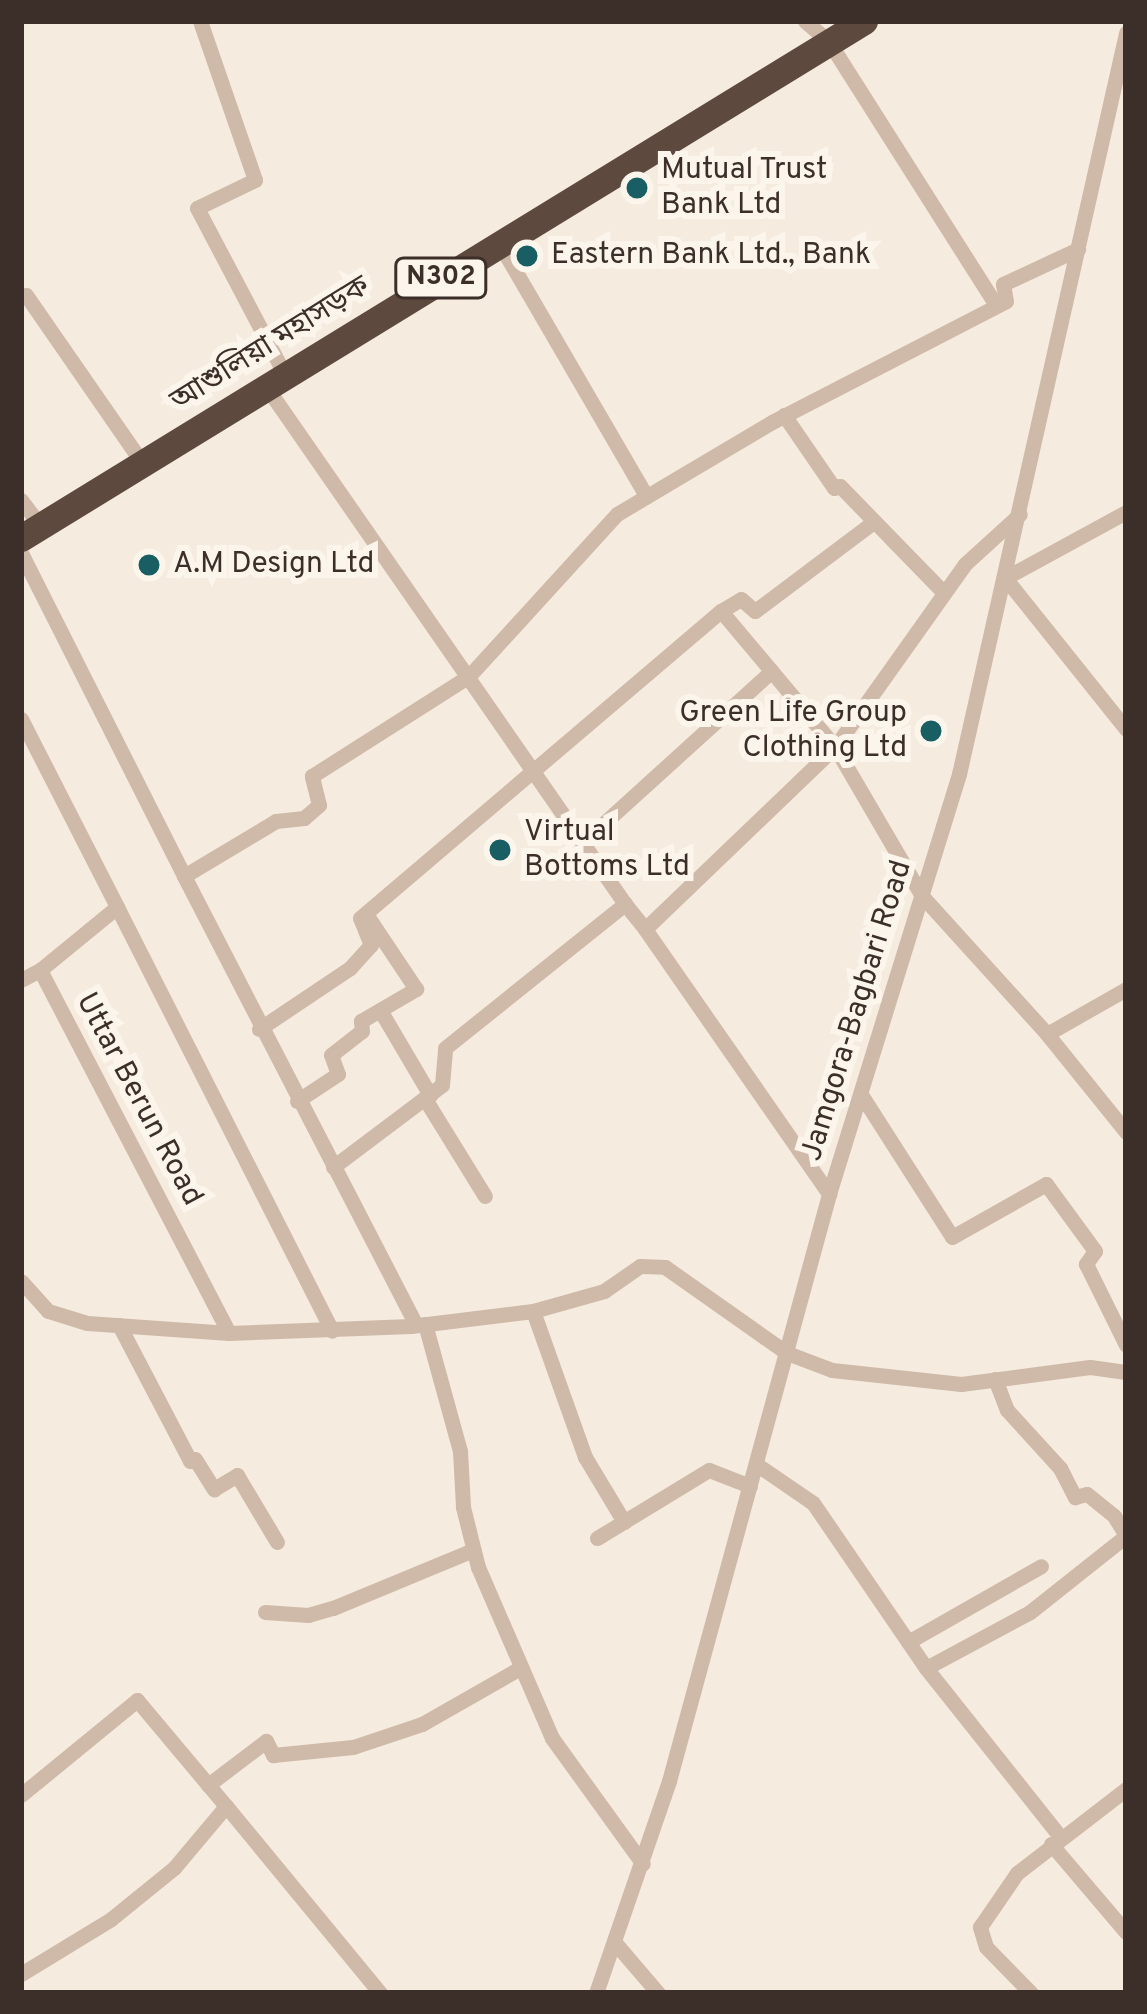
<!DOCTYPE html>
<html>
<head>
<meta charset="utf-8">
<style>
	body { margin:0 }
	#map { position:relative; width:1147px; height:2014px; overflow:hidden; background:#f5ebdf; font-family:Overpass,"Noto Sans Bengali",sans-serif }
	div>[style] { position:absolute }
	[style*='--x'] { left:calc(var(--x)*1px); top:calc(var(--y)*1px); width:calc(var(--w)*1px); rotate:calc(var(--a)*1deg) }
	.street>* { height:15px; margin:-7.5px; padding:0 7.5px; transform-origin:7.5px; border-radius:7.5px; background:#cfbaa9 }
	.highway>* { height:27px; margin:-13.5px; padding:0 13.5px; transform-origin:13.5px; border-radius:13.5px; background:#5e493f }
	.dots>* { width:33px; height:33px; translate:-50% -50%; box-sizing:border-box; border:6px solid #fcf5ec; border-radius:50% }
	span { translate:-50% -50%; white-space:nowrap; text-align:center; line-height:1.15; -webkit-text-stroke:12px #fcf5ec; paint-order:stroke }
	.shield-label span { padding:3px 9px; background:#fcf5ec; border:3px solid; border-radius:9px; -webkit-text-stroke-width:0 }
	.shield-label { font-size:27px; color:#3c2f29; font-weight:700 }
	.poi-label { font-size:30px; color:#3c2f29 }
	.left { translate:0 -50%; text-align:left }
	.right { translate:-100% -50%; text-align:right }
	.street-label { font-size:30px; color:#3c2f29 }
	.frame { position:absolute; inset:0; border:24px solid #3c2f29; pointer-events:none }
</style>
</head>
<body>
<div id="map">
	<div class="street">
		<div style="--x:200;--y:21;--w:168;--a:70.9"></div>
		<div style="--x:255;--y:180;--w:64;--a:154.2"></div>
		<div style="--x:197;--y:208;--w:187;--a:62.2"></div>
		<div style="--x:805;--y:21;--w:32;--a:41"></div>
		<div style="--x:829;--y:42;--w:308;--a:57.6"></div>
		<div style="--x:499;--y:243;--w:293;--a:59.8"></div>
		<div style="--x:26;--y:295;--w:206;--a:55.3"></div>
		<div style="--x:265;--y:385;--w:632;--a:55.25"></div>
		<div style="--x:784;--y:415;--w:88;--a:55.6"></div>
		<div style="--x:834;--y:488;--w:6;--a:-18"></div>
		<div style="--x:840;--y:486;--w:149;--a:45.8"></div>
		<div style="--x:21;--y:500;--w:34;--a:53"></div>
		<div style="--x:1126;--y:512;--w:138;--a:151.4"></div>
		<div style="--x:1005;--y:578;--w:193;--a:51.3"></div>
		<div style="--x:21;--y:553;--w:362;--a:63.2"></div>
		<div style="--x:184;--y:876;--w:107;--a:-30.9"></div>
		<div style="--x:276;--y:821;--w:28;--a:-6"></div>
		<div style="--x:304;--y:818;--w:20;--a:-41"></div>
		<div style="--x:319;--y:805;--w:30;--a:-104"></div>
		<div style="--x:312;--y:776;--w:186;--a:-32.5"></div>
		<div style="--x:469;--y:676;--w:219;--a:-47.6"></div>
		<div style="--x:617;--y:514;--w:180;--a:-30.7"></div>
		<div style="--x:772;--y:422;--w:263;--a:-27.3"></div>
		<div style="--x:1006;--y:301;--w:17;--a:-100"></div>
		<div style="--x:1003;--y:284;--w:83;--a:-25"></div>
		<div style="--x:721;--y:611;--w:23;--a:-31"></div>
		<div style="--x:741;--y:599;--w:18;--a:41"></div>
		<div style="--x:755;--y:611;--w:146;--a:-36.9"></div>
		<div style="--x:21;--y:719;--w:211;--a:62.9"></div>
		<div style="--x:117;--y:907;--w:99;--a:140.7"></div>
		<div style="--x:40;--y:970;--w:409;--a:62.5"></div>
		<div style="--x:229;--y:1333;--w:142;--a:-176"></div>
		<div style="--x:87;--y:1323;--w:41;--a:-162.9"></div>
		<div style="--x:48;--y:1311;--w:40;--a:-132"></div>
		<div style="--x:582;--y:843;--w:256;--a:-42.2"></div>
		<div style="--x:184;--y:876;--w:505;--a:62.67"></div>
		<div style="--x:117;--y:907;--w:475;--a:63.1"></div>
		<div style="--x:645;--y:929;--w:323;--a:55.2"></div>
		<div style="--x:21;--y:980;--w:21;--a:-28"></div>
		<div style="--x:380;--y:1010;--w:99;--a:59.5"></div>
		<div style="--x:259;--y:1029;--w:110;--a:-33.8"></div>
		<div style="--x:350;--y:968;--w:31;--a:-48"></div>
		<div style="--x:371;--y:945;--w:29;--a:-112"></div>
		<div style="--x:360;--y:918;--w:474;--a:-40.4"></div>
		<div style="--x:721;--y:611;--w:177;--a:50"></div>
		<div style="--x:835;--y:747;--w:173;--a:59.7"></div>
		<div style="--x:922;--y:896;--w:186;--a:47.8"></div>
		<div style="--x:1047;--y:1034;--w:91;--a:-29.7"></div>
		<div style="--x:1047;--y:1034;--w:126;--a:51.1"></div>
		<div style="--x:862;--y:1096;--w:167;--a:57.4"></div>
		<div style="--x:952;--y:1237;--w:108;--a:-29.4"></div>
		<div style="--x:1046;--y:1184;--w:83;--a:53.8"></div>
		<div style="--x:1095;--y:1251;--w:16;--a:125"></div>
		<div style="--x:1086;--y:1264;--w:90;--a:63.7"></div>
		<div style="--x:425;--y:1099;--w:114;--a:58.3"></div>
		<div style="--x:297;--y:1101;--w:49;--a:-33.4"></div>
		<div style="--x:338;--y:1074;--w:20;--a:-110"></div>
		<div style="--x:331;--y:1055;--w:39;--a:-38"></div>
		<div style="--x:362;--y:1031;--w:10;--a:-96"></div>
		<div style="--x:361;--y:1021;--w:64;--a:-30.2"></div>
		<div style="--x:416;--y:989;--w:90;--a:-123.7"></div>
		<div style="--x:333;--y:1167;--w:136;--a:-37"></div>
		<div style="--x:442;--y:1085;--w:37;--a:-85"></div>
		<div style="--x:445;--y:1048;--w:231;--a:-38.7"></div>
		<div style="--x:625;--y:904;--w:32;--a:51"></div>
		<div style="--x:645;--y:929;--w:263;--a:-43.8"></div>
		<div style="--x:835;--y:747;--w:224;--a:-54.6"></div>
		<div style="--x:965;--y:564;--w:74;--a:-42.3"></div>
		<div style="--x:533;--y:1311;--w:155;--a:70.4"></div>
		<div style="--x:585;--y:1457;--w:76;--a:59"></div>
		<div style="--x:425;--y:1324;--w:132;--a:74.6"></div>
		<div style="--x:460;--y:1451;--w:56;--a:86.9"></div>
		<div style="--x:463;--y:1507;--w:62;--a:76"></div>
		<div style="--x:478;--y:1567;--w:186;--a:66.6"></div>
		<div style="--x:552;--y:1738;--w:155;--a:54.2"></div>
		<div style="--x:119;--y:1325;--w:153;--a:62.4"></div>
		<div style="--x:190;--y:1461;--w:5;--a:-22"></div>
		<div style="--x:195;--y:1459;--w:36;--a:58"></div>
		<div style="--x:214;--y:1489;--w:27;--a:-31"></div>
		<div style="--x:237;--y:1475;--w:78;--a:59.2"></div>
		<div style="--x:229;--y:1333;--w:182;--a:-2.2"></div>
		<div style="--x:411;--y:1326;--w:123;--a:-7"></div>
		<div style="--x:533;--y:1311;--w:74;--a:-15.7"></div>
		<div style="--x:604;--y:1291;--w:44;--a:-34.8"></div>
		<div style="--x:640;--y:1266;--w:25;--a:2"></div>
		<div style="--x:665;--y:1267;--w:149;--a:35.2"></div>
		<div style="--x:787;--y:1353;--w:48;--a:20.7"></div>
		<div style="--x:832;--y:1370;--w:130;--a:6.2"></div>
		<div style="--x:961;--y:1384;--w:130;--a:-7.5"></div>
		<div style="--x:1090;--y:1367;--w:36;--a:8"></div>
		<div style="--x:995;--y:1379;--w:33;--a:69"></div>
		<div style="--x:1007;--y:1410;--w:79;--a:47.6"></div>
		<div style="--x:1060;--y:1468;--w:33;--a:63"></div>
		<div style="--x:1075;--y:1497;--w:12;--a:-14"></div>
		<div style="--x:1087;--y:1494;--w:35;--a:39"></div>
		<div style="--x:1114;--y:1516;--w:22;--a:58"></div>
		<div style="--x:756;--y:1464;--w:69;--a:34.4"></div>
		<div style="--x:813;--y:1503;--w:200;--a:55.6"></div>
		<div style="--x:926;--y:1668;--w:217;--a:51.5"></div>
		<div style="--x:597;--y:1538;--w:131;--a:-31.3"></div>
		<div style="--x:709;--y:1470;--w:44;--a:21.3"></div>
		<div style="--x:265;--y:1612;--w:43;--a:4"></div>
		<div style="--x:308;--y:1615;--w:26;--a:-16"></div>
		<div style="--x:333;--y:1608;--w:152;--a:-22.5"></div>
		<div style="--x:908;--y:1642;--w:153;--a:-29.7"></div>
		<div style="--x:926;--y:1668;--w:118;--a:-28.3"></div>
		<div style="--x:1030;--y:1612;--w:122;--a:-38.4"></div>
		<div style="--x:208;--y:1785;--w:73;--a:-37.2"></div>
		<div style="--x:266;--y:1741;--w:16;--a:63"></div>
		<div style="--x:273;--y:1755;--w:80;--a:-5.7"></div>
		<div style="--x:353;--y:1747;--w:73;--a:-18.4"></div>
		<div style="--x:422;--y:1724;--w:113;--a:-29.7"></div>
		<div style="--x:21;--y:1795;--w:150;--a:-39.3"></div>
		<div style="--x:137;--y:1700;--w:138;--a:50"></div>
		<div style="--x:1051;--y:1844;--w:116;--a:49.6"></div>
		<div style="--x:616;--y:1944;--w:65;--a:49.4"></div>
		<div style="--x:21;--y:1974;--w:105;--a:-31.4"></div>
		<div style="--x:111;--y:1919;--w:81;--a:-39"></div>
		<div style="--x:174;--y:1868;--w:81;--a:-50"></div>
		<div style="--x:226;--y:1806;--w:242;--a:50.5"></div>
		<div style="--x:596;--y:1993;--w:224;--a:-71"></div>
		<div style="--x:669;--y:1781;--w:608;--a:-74.75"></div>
		<div style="--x:829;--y:1194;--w:440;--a:-72.8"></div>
		<div style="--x:959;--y:774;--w:760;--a:-77.3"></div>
		<div style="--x:1031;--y:1993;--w:64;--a:-134.4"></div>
		<div style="--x:986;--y:1947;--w:21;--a:-107"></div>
		<div style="--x:980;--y:1927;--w:65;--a:-55.6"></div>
		<div style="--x:1017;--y:1873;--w:138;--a:-37.6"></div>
	</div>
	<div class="highway">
		<div style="--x:21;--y:538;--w:989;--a:-31.52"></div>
	</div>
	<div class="dots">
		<div style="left:637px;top:188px;background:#195e63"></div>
		<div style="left:527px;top:256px;background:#195e63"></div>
		<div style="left:149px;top:565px;background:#195e63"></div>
		<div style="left:931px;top:731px;background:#195e63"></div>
		<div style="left:500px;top:850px;background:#195e63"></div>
	</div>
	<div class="shield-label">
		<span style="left:441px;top:278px">N302</span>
	</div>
	<div class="poi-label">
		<span class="left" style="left:661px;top:188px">Mutual Trust<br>Bank Ltd</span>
		<span class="left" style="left:551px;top:256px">Eastern Bank Ltd., Bank</span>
		<span class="left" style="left:173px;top:565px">A.M Design Ltd</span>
		<span class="right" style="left:907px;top:731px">Green Life Group<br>Clothing Ltd</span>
		<span class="left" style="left:524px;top:850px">Virtual<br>Bottoms Ltd</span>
	</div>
	<div class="street-label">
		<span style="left:271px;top:345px;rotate:-32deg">আশুলিয়া মহাসড়ক</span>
		<span style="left:858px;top:1011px;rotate:-73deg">Jamgora-Bagbari Road</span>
		<span style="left:138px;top:1100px;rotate:62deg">Uttar Berun Road</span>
	</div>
	<div class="frame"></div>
</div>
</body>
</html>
